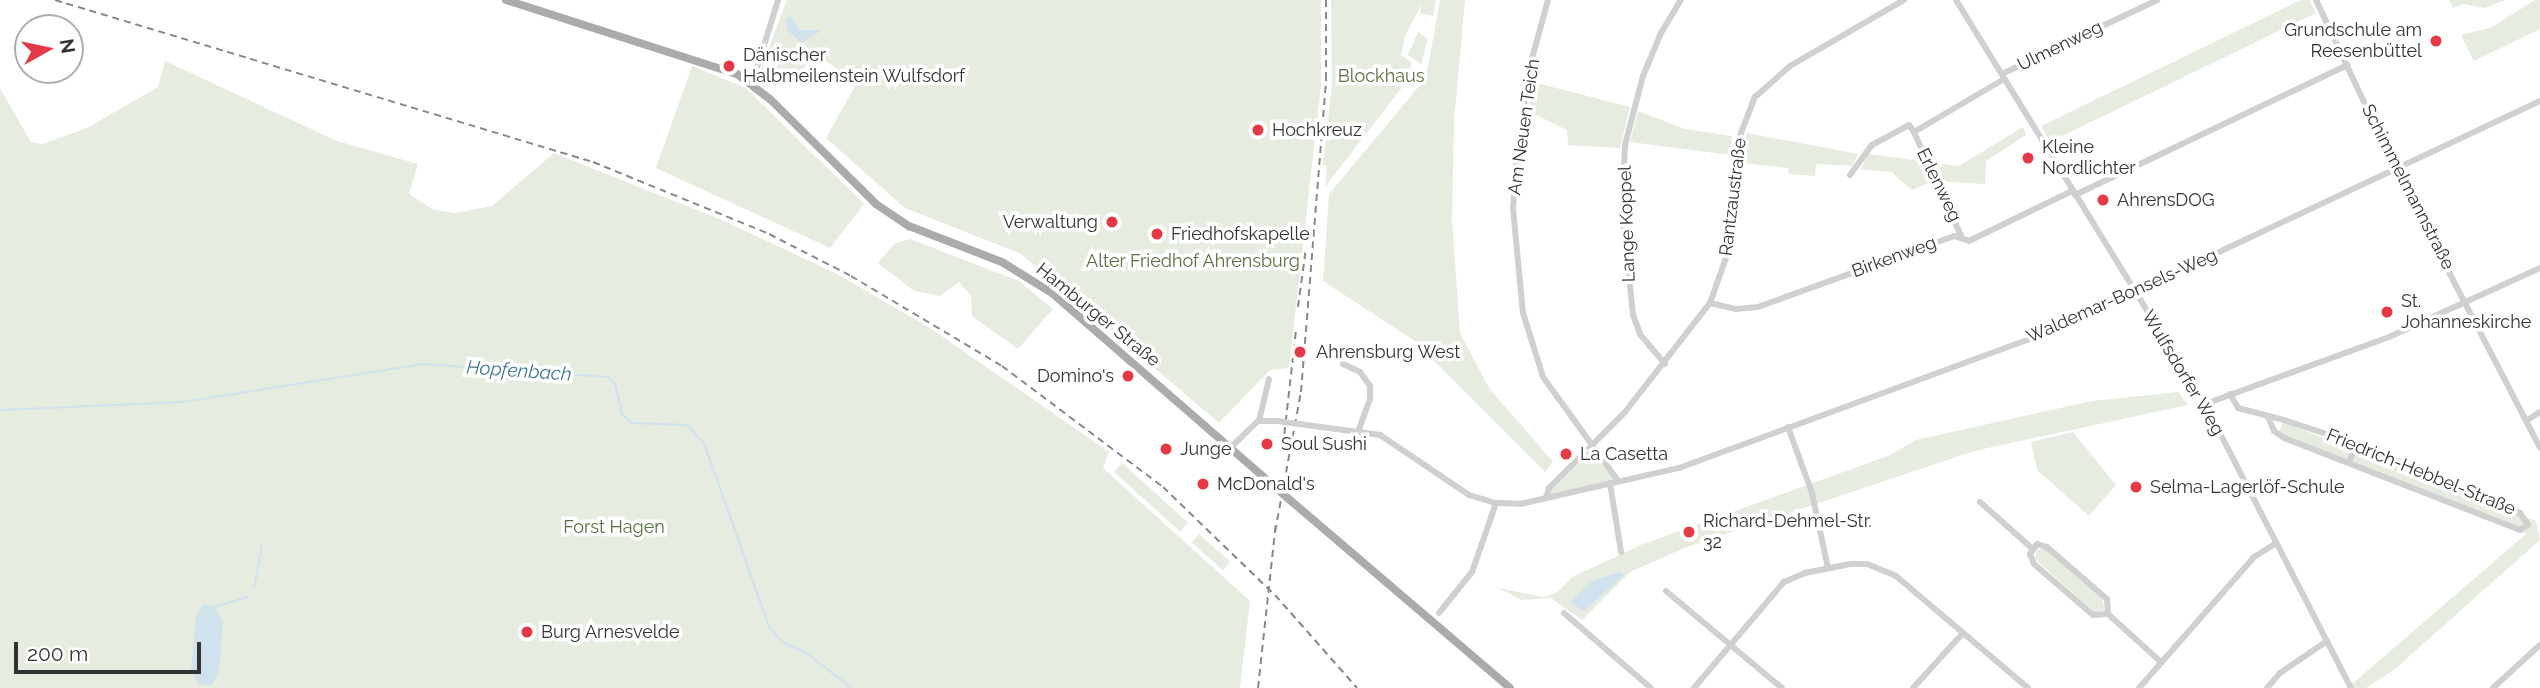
<!DOCTYPE html>
<html>
<head>
<meta charset="utf-8">
<style>
	body { margin:0 }
	#map { position:relative; width:2540px; height:688px; overflow:hidden; background:#fff; font-family:Raleway,sans-serif }
	div>[style] { position:absolute }
	[style*='--x'] { left:calc(var(--x)*1px); top:calc(var(--y)*1px); width:calc(var(--w)*1px); rotate:calc(var(--a)*1deg) }
	.green>* { inset:0; background:#e6ecdf; transform-origin:0 0 }
	.water>* { inset:0; background:#cfe2ee }
	.stream>* { height:2px; margin:-1px; padding:0 1px; transform-origin:1px; border-radius:1px; background:#cfe2ee }
	.minor>* { height:6px; margin:-3px; padding:0 3px; transform-origin:3px; border-radius:3px; background:#d0d0d0 }
	.major>* { height:8px; margin:-4px; padding:0 4px; transform-origin:4px; border-radius:4px; background:#ababab }
	.rail>* { height:2px; margin-top:-1px; transform-origin:0; background:repeating-linear-gradient(90deg,#888 0 7px,transparent 0 12px) }
	.minor-bridge>* { height:6px; margin:-3px; padding:0 3px; transform-origin:3px; border-radius:3px; background:#d0d0d0 }
	.major-bridge>* { height:8px; margin:-4px; padding:0 4px; transform-origin:4px; border-radius:4px; background:#ababab }
	.dots>* { width:19px; height:19px; translate:-50% -50%; box-sizing:border-box; border:4px solid #fff; border-radius:50% }
	span { translate:-50% -50%; white-space:nowrap; text-align:center; line-height:1.15; -webkit-text-stroke:7px #fff; paint-order:stroke }
	.poi-label { font-size:18px; color:#333 }
	.right { translate:-100% -50%; text-align:right }
	.left { translate:0 -50%; text-align:left }
	.street-label { font-size:18px; color:#333 }
	.park-label { font-size:18px; color:#56703f }
	.water-label { font-size:19px; color:#3f7597; font-style:italic }
	.north { position:absolute; left:14px; top:14px; width:70px; height:70px; box-sizing:border-box; background:#fff; border:2px solid #adadad; border-radius:50%; rotate:81deg; font-size:19px; font-weight:700; line-height:28px; text-align:center; color:#333 }
	.north::after { content:''; display:block; margin:auto; width:24px; height:32px; background:#e63946; clip-path:polygon(50% 0,100% 100%,50% 72%,0 100%) }
	.scale { position:absolute; left:14px; top:642px; width:187px; height:32px; box-sizing:border-box; border:4px solid #333; border-top:0; padding-left:9px; font-size:21px; line-height:24px; white-space:nowrap; color:#333; -webkit-text-stroke:5px #fff; paint-order:stroke }
</style>
</head>
<body>
<div id="map">
	<div class="green">
		<div style="clip-path:polygon(787px 0,1321px 0,1321px 86px,1289px 368px,1270px 370px,1219px 423px,1021px 254px,905px 208px,826px 138px,858px 81px,815px 55px,800px 73px,790px 70px,778px 80px,770px 72px,762px 79px,758px 76px)"></div>
		<div style="clip-path:polygon(1331px 0,1436px 0,1433px 16px,1420px 13px,1422px 4px,1405px 36px,1401px 55px,1412px 63px,1407px 81px,1325px 187px,1327px 166px,1323px 165px,1332px 84px)"></div>
		<div style="clip-path:polygon(1440px 0,1465px 0,1454px 122px,1452px 220px,1460px 333px,1489px 388px,1553px 462px,1545px 472px,1412px 339px,1323px 281px,1329px 194px,1426px 78px)"></div>
		<div style="clip-path:polygon(2301px 0,2309px 0,2316px 13px,2050px 142px,2041px 126px)"></div>
		<div style="clip-path:polygon(2449px 0,2505px 0,2484px 8px,2463px 4px,2453px 8px)"></div>
		<div style="clip-path:polygon(2535px 0,2540px 0,2540px 29px,2474px 61px,2461px 35px,2492px 27px)"></div>
		<div style="clip-path:polygon(1418px 32px,1428px 39px,1421px 64px,1408px 55px)"></div>
		<div style="clip-path:polygon(165px 61px,337px 141px,418px 164px,409px 194px,432px 209px,454px 213px,492px 206px,554px 153px,722px 220px,837px 274px,930px 328px,1109px 452px,1103px 468px,1250px 601px,1240px 688px,0 688px,0 88px,31px 142px,42px 144px,87px 128px,158px 87px)"></div>
		<div style="clip-path:polygon(692px 66px,746px 88px,864px 204px,830px 248px,656px 168px)"></div>
		<div style="clip-path:polygon(1533px 82px,1630px 107px,1620px 148px,1568px 145px,1567px 130px,1528px 111px)"></div>
		<div style="clip-path:polygon(1638px 111px,1685px 129px,1732px 136px,1730px 155px,1630px 142px)"></div>
		<div style="clip-path:polygon(2023px 127px,2026px 135px,1986px 161px,1985px 184px,1934px 181px,1912px 190px,1891px 172px,1861px 169px,1868px 154px,1959px 166px)"></div>
		<div style="clip-path:polygon(1746px 133px,1790px 141px,1858px 154px,1852px 166px,1816px 164px,1815px 176px,1789px 174px,1788px 168px,1744px 163px)"></div>
		<div style="clip-path:polygon(910px 239px,1019px 281px,1053px 309px,1018px 349px,972px 316px,971px 296px,959px 282px,940px 296px,914px 291px,878px 263px,894px 244px)"></div>
		<div style="clip-path:polygon(2178px 392px,2188px 405px,1974px 451px,1687px 547px,1630px 572px,1582px 620px,1551px 598px,1522px 600px,1498px 588px,1543px 597px,1556px 593px,1574px 576px,1643px 544px,1888px 456px,1916px 440px,2092px 401px)"></div>
		<div style="clip-path:polygon(2283px 422px,2536px 521px,2540px 540px,2395px 669px,2366px 688px,2354px 688px,2352px 684px,2526px 534px,2290px 438px,2279px 432px)"></div>
		<div style="clip-path:polygon(2073px 432px,2116px 485px,2089px 516px,2037px 470px,2031px 442px)"></div>
		<div style="clip-path:polygon(1591px 448px,1614px 480px,1549px 496px,1548px 491px)"></div>
		<div style="left:1122px;top:463px;width:89px;height:12px;rotate:42deg"></div>
		<div style="left:1199px;top:534px;width:42px;height:11px;rotate:42deg"></div>
		<div style="clip-path:polygon(2045px 548px,2102px 598px,2105px 611px,2094px 612px,2035px 559px,2037px 550px)"></div>
	</div>
	<div class="water">
		<div style="clip-path:polygon(790px 16px,800px 30px,822px 30px,802px 43px,788px 31px,786px 19px)"></div>
		<div style="clip-path:polygon(1620px 572px,1624px 575px,1584px 611px,1570px 602px,1592px 581px)"></div>
		<div style="clip-path:polygon(203px 604px,215px 607px,223px 622px,219px 672px,211px 686px,198px 684px,191px 671px,196px 616px)"></div>
	</div>
	<div class="stream">
		<div style="--x:0;--y:410;--w:183;--a:-2.5"></div>
		<div style="--x:183;--y:402;--w:243;--a:-9"></div>
		<div style="--x:423;--y:364;--w:185;--a:4"></div>
		<div style="--x:608;--y:377;--w:10;--a:45"></div>
		<div style="--x:615;--y:384;--w:31;--a:77"></div>
		<div style="--x:622;--y:414;--w:13;--a:42"></div>
		<div style="--x:632;--y:423;--w:55;--a:2.1"></div>
		<div style="--x:687;--y:425;--w:25;--a:47"></div>
		<div style="--x:704;--y:443;--w:195;--a:70.5"></div>
		<div style="--x:769;--y:627;--w:22;--a:47"></div>
		<div style="--x:784;--y:643;--w:23;--a:23"></div>
		<div style="--x:805;--y:652;--w:59;--a:37.5"></div>
		<div style="--x:254;--y:588;--w:43;--a:-79.2"></div>
		<div style="--x:215;--y:607;--w:34;--a:-17"></div>
	</div>
	<div class="minor">
		<div style="--x:1548;--y:0;--w:68;--a:105.3"></div>
		<div style="--x:1530;--y:66;--w:89;--a:98.4"></div>
		<div style="--x:1517;--y:154;--w:54;--a:94.2"></div>
		<div style="--x:1513;--y:208;--w:105;--a:84.6"></div>
		<div style="--x:1523;--y:313;--w:67;--a:72.6"></div>
		<div style="--x:1543;--y:377;--w:128;--a:54.2"></div>
		<div style="--x:1956;--y:0;--w:475;--a:58.4"></div>
		<div style="--x:2205;--y:404;--w:319;--a:62.8"></div>
		<div style="--x:2316;--y:0;--w:186;--a:64.8"></div>
		<div style="--x:2395;--y:168;--w:315;--a:62.6"></div>
		<div style="--x:2002;--y:74;--w:172;--a:-25.5"></div>
		<div style="--x:748;--y:81;--w:19;--a:-58"></div>
		<div style="--x:758;--y:65;--w:68;--a:-72.9"></div>
		<div style="--x:1914;--y:132;--w:116;--a:65.6"></div>
		<div style="--x:1850;--y:175;--w:37;--a:-54"></div>
		<div style="--x:1872;--y:145;--w:42;--a:-28.4"></div>
		<div style="--x:1909;--y:125;--w:9;--a:54"></div>
		<div style="--x:1914;--y:132;--w:104;--a:-30.5"></div>
		<div style="--x:2075;--y:195;--w:302;--a:-25.5"></div>
		<div style="--x:1710;--y:303;--w:27;--a:13"></div>
		<div style="--x:1736;--y:309;--w:22;--a:-5"></div>
		<div style="--x:1758;--y:307;--w:208;--a:-19.9"></div>
		<div style="--x:1954;--y:236;--w:16;--a:18"></div>
		<div style="--x:1969;--y:241;--w:114;--a:-25.9"></div>
		<div style="--x:1343;--y:364;--w:19;--a:25"></div>
		<div style="--x:1360;--y:372;--w:17;--a:54"></div>
		<div style="--x:1370;--y:386;--w:13;--a:90"></div>
		<div style="--x:1370;--y:399;--w:32;--a:110"></div>
		<div style="--x:1665;--y:364;--w:39;--a:-130"></div>
		<div style="--x:1640;--y:334;--w:20;--a:-110"></div>
		<div style="--x:1633;--y:315;--w:109;--a:-95.8"></div>
		<div style="--x:1622;--y:207;--w:62;--a:-87.2"></div>
		<div style="--x:1625;--y:145;--w:71;--a:-75.4"></div>
		<div style="--x:1643;--y:76;--w:47;--a:-67.3"></div>
		<div style="--x:1661;--y:33;--w:39;--a:-59"></div>
		<div style="--x:2230;--y:394;--w:16;--a:60"></div>
		<div style="--x:2238;--y:408;--w:48;--a:14.6"></div>
		<div style="--x:2284;--y:420;--w:77;--a:18.2"></div>
		<div style="--x:2357;--y:444;--w:177;--a:22.9"></div>
		<div style="--x:2520;--y:513;--w:14;--a:56"></div>
		<div style="--x:2528;--y:525;--w:9;--a:148"></div>
		<div style="--x:2520;--y:530;--w:253;--a:-158.7"></div>
		<div style="--x:2284;--y:438;--w:12;--a:-145"></div>
		<div style="--x:2274;--y:431;--w:15;--a:-113"></div>
		<div style="--x:2205;--y:404;--w:196;--a:-20"></div>
		<div style="--x:2389;--y:337;--w:166;--a:-24.6"></div>
		<div style="--x:1259;--y:421;--w:43;--a:-76.6"></div>
		<div style="--x:2526;--y:421;--w:17;--a:-33"></div>
		<div style="--x:1299;--y:424;--w:82;--a:7.7"></div>
		<div style="--x:1380;--y:435;--w:107;--a:34"></div>
		<div style="--x:1469;--y:495;--w:28;--a:17"></div>
		<div style="--x:1496;--y:503;--w:24;--a:2"></div>
		<div style="--x:1520;--y:504;--w:163;--a:-12.8"></div>
		<div style="--x:1679;--y:468;--w:396;--a:-20.2"></div>
		<div style="--x:2051;--y:331;--w:540;--a:-25.19"></div>
		<div style="--x:1788;--y:427;--w:70;--a:70"></div>
		<div style="--x:1812;--y:493;--w:77;--a:78"></div>
		<div style="--x:1230;--y:448;--w:39;--a:-44"></div>
		<div style="--x:1258;--y:421;--w:20;--a:0"></div>
		<div style="--x:2349;--y:462;--w:20;--a:-66"></div>
		<div style="--x:1610;--y:483;--w:70;--a:80.9"></div>
		<div style="--x:1546;--y:498;--w:10;--a:-73"></div>
		<div style="--x:1549;--y:488;--w:107;--a:-45"></div>
		<div style="--x:1625;--y:412;--w:138;--a:-52.1"></div>
		<div style="--x:1710;--y:303;--w:51;--a:-70.5"></div>
		<div style="--x:1727;--y:255;--w:123;--a:-83.5"></div>
		<div style="--x:1741;--y:133;--w:39;--a:-69"></div>
		<div style="--x:1755;--y:97;--w:47;--a:-41.5"></div>
		<div style="--x:1790;--y:66;--w:132;--a:-30.1"></div>
		<div style="--x:1980;--y:502;--w:71;--a:41.6"></div>
		<div style="--x:2037;--y:544;--w:10;--a:17"></div>
		<div style="--x:2047;--y:547;--w:79;--a:40.9"></div>
		<div style="--x:2107;--y:599;--w:15;--a:86"></div>
		<div style="--x:2108;--y:614;--w:15;--a:176"></div>
		<div style="--x:2093;--y:615;--w:78;--a:-139.2"></div>
		<div style="--x:2034;--y:564;--w:11;--a:-112"></div>
		<div style="--x:2030;--y:554;--w:12;--a:-55"></div>
		<div style="--x:1666;--y:591;--w:151;--a:39.9"></div>
		<div style="--x:1439;--y:613;--w:53;--a:-51.2"></div>
		<div style="--x:1472;--y:572;--w:73;--a:-70.8"></div>
		<div style="--x:1564;--y:613;--w:115;--a:40.8"></div>
		<div style="--x:2108;--y:614;--w:72;--a:42.2"></div>
		<div style="--x:1694;--y:688;--w:139;--a:-49.7"></div>
		<div style="--x:1784;--y:582;--w:23;--a:-23"></div>
		<div style="--x:1805;--y:573;--w:46;--a:-11.3"></div>
		<div style="--x:1850;--y:564;--w:17;--a:0"></div>
		<div style="--x:1867;--y:564;--w:31;--a:22"></div>
		<div style="--x:1896;--y:576;--w:173;--a:40.3"></div>
		<div style="--x:1913;--y:688;--w:72;--a:-47.8"></div>
		<div style="--x:2139;--y:688;--w:174;--a:-48.7"></div>
		<div style="--x:2254;--y:557;--w:26;--a:-32"></div>
		<div style="--x:2267;--y:688;--w:20;--a:-49"></div>
		<div style="--x:2280;--y:673;--w:57;--a:-34.2"></div>
		<div style="--x:2493;--y:688;--w:64;--a:-42.5"></div>
	</div>
	<div class="major">
		<div style="--x:506;--y:0;--w:243;--a:17.8"></div>
		<div style="--x:737;--y:74;--w:43;--a:37.4"></div>
		<div style="--x:771;--y:100;--w:148;--a:44.7"></div>
		<div style="--x:876;--y:204;--w:40;--a:34"></div>
		<div style="--x:909;--y:226;--w:100;--a:21.2"></div>
		<div style="--x:1002;--y:262;--w:59;--a:31.8"></div>
		<div style="--x:1052;--y:293;--w:296;--a:41"></div>
		<div style="--x:1290;--y:500;--w:289;--a:40.5"></div>
	</div>
	<div class="rail">
		<div style="--x:55;--y:0;--w:562;--a:16.76"></div>
		<div style="--x:593;--y:162;--w:190;--a:22.2"></div>
		<div style="--x:769;--y:234;--w:92;--a:27.1"></div>
		<div style="--x:851;--y:276;--w:176;--a:30.8"></div>
		<div style="--x:1002;--y:366;--w:201;--a:36.9"></div>
		<div style="--x:1163;--y:487;--w:156;--a:44"></div>
		<div style="--x:1275;--y:595;--w:124;--a:48.6"></div>
		<div style="--x:1298;--y:307;--w:60;--a:-82.3"></div>
		<div style="--x:1283;--y:446;--w:116;--a:-83.6"></div>
		<div style="--x:1275;--y:532;--w:142;--a:-79.5"></div>
		<div style="--x:1301;--y:392;--w:314;--a:-85.4"></div>
		<div style="--x:1326;--y:79;--w:79;--a:-90"></div>
		<div style="--x:1258;--y:688;--w:166;--a:-83.8"></div>
	</div>
	<div class="minor-bridge">
		<div style="--x:1278;--y:421;--w:21;--a:8"></div>
	</div>
	<div class="major-bridge">
		<div style="--x:1275;--y:487;--w:20;--a:41"></div>
	</div>
	<div class="dots">
		<div style="left:2436px;top:41px;background:#e63946"></div>
		<div style="left:729px;top:66px;background:#e63946"></div>
		<div style="left:1258px;top:130px;background:#e63946"></div>
		<div style="left:2028px;top:158px;background:#e63946"></div>
		<div style="left:2103px;top:200px;background:#e63946"></div>
		<div style="left:1112px;top:222px;background:#e63946"></div>
		<div style="left:1157px;top:234px;background:#e63946"></div>
		<div style="left:2387px;top:312px;background:#e63946"></div>
		<div style="left:1300px;top:352px;background:#e63946"></div>
		<div style="left:1128px;top:376px;background:#e63946"></div>
		<div style="left:1267px;top:444px;background:#e63946"></div>
		<div style="left:1166px;top:449px;background:#e63946"></div>
		<div style="left:1566px;top:454px;background:#e63946"></div>
		<div style="left:1203px;top:484px;background:#e63946"></div>
		<div style="left:2136px;top:487px;background:#e63946"></div>
		<div style="left:1689px;top:532px;background:#e63946"></div>
		<div style="left:527px;top:632px;background:#e63946"></div>
	</div>
	<div class="poi-label">
		<span class="right" style="left:2422px;top:41px">Grundschule am<br>Reesenbüttel</span>
		<span class="left" style="left:743px;top:66px">Dänischer<br>Halbmeilenstein Wulfsdorf</span>
		<span class="left" style="left:1272px;top:130px">Hochkreuz</span>
		<span class="left" style="left:2042px;top:158px">Kleine<br>Nordlichter</span>
		<span class="left" style="left:2117px;top:200px">AhrensDOG</span>
		<span class="right" style="left:1098px;top:222px">Verwaltung</span>
		<span class="left" style="left:1171px;top:234px">Friedhofskapelle</span>
		<span class="left" style="left:2401px;top:312px">St.<br>Johanneskirche</span>
		<span class="left" style="left:1316px;top:352px">Ahrensburg West</span>
		<span class="right" style="left:1114px;top:376px">Domino's</span>
		<span class="left" style="left:1281px;top:444px">Soul Sushi</span>
		<span class="left" style="left:1180px;top:449px">Junge</span>
		<span class="left" style="left:1580px;top:454px">La Casetta</span>
		<span class="left" style="left:1217px;top:484px">McDonald's</span>
		<span class="left" style="left:2150px;top:487px">Selma-Lagerlöf-Schule</span>
		<span class="left" style="left:1703px;top:532px">Richard-Dehmel-Str.<br>32</span>
		<span class="left" style="left:541px;top:632px">Burg Arnesvelde</span>
	</div>
	<div class="street-label">
		<span style="left:2060px;top:46px;rotate:-26deg">Ulmenweg</span>
		<span style="left:1524px;top:127px;rotate:-82deg">Am Neuen Teich</span>
		<span style="left:1939px;top:185px;rotate:64deg">Erlenweg</span>
		<span style="left:2408px;top:187px;rotate:63deg">Schimmelmannstraße</span>
		<span style="left:1733px;top:197px;rotate:-83deg">Rantzaustraße</span>
		<span style="left:1627px;top:224px;rotate:-92deg">Lange Koppel</span>
		<span style="left:1894px;top:257px;rotate:-20deg">Birkenweg</span>
		<span style="left:2122px;top:296px;rotate:-24deg">Waldemar-Bonsels-Weg</span>
		<span style="left:1098px;top:315px;rotate:39deg">Hamburger Straße</span>
		<span style="left:2183px;top:373px;rotate:59deg">Wulfsdorfer Weg</span>
		<span style="left:2421px;top:472px;rotate:22deg">Friedrich-Hebbel-Straße</span>
	</div>
	<div class="park-label">
		<span style="left:1381px;top:76px">Blockhaus</span>
		<span style="left:1193px;top:261px">Alter Friedhof Ahrensburg</span>
		<span style="left:614px;top:527px">Forst Hagen</span>
	</div>
	<div class="water-label">
		<span style="left:519px;top:371px;rotate:4deg">Hopfenbach</span>
	</div>
	<div class="north">N</div>
	<div class="scale">200 m</div>
</div>
</body>
</html>
